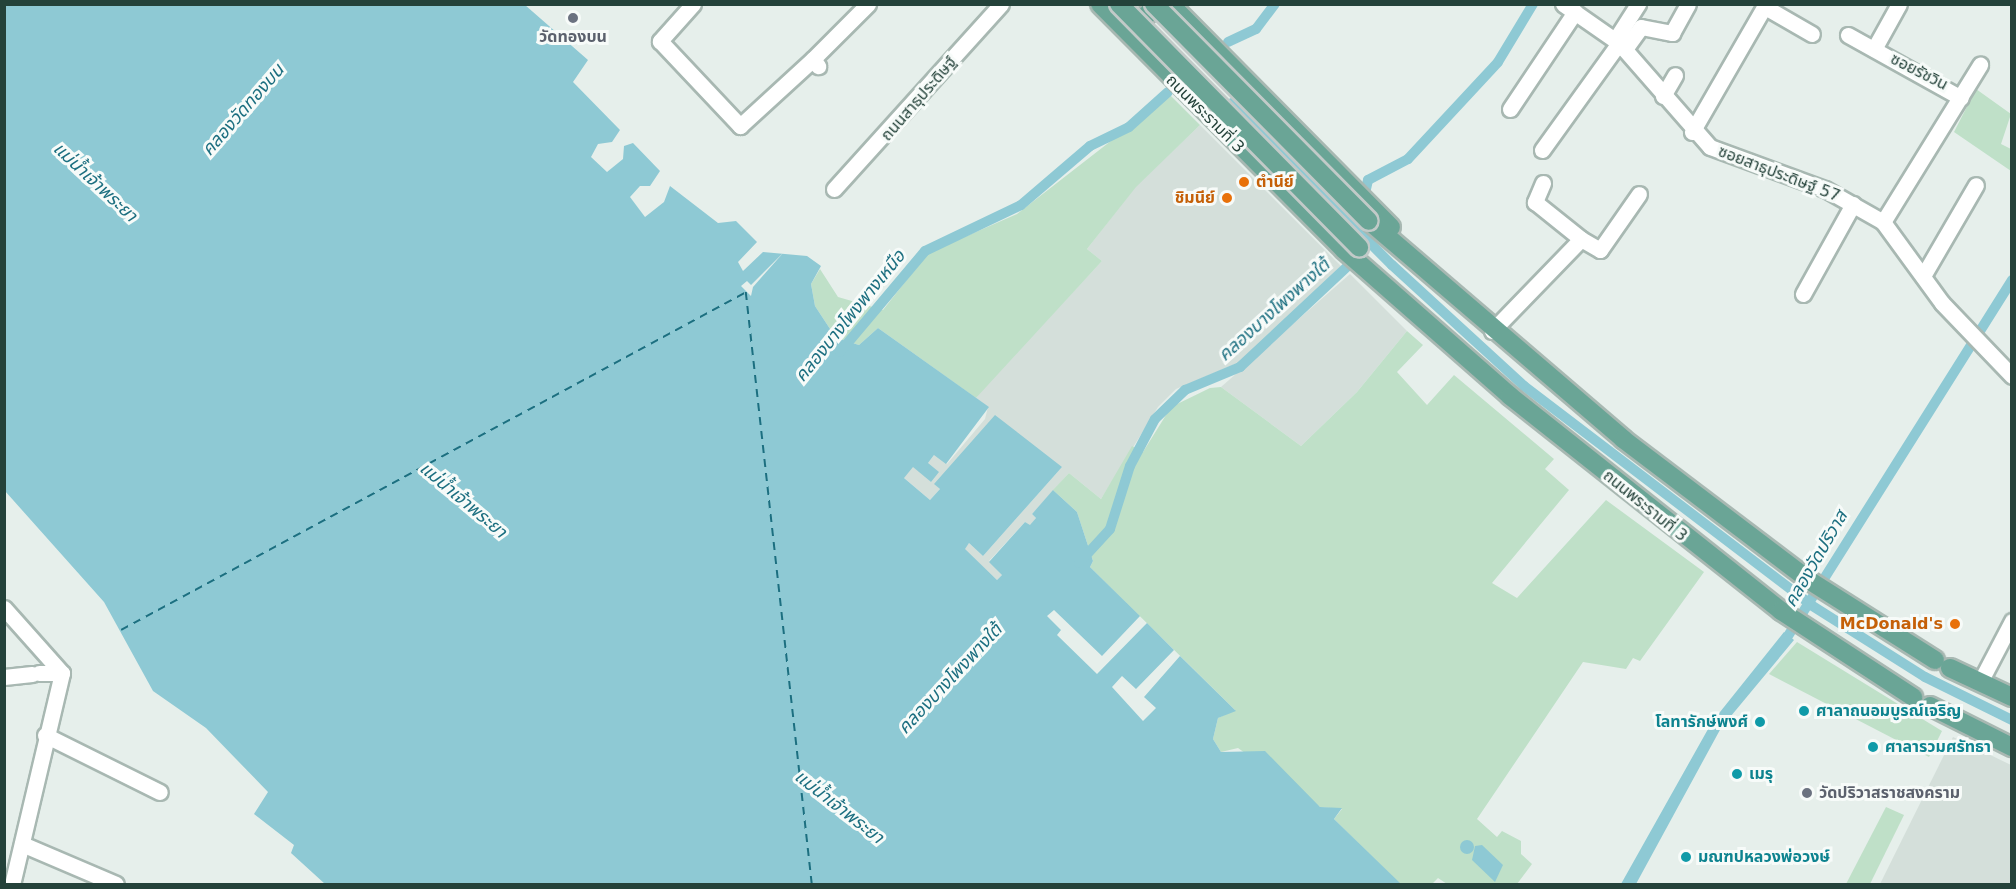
<!DOCTYPE html>
<html>
<head>
<meta charset="utf-8">
<style>
	body { margin:0 }
	#map { position:relative; width:2016px; height:889px; overflow:hidden; background:#e6efeb; font-family:"DejaVu Sans","Noto Sans Thai",sans-serif }
	div>[style] { position:absolute }
	[style*='--x'] { left:calc(var(--x)*1px); top:calc(var(--y)*1px); width:calc(var(--w)*1px); rotate:calc(var(--a)*1deg) }
	.built>* { inset:0; background:#d4dfda }
	.green>* { inset:0; background:#bfe0c8 }
	.water>* { inset:0; background:#8ec9d4 }
	.round { border-radius:50% }
	.pier>* { inset:0; background:#e6efeb }
	.canal>* { height:10px; margin:-5px; padding:0 5px; transform-origin:5px; border-radius:5px; background:#8ec9d4 }
	.ferry>* { height:1.5px; margin-top:-0.75px; transform-origin:0; background:repeating-linear-gradient(90deg,#1c6f80 0 8px,transparent 0 14px) }
	.roads { filter:drop-shadow(2px 0 #a8b8b2) drop-shadow(-2px 0 #a8b8b2) drop-shadow(0 2px #a8b8b2) drop-shadow(0 -2px #a8b8b2) }
	.minor>* { height:15px; margin:-7.5px; padding:0 7.5px; transform-origin:7.5px; border-radius:7.5px; background:#fff }
	.major>* { height:18px; margin:-9px; padding:0 9px; transform-origin:9px; border-radius:9px; background:#6aa596 }
	.bridges { filter:drop-shadow(2px 0 #c2cac8) drop-shadow(-2px 0 #c2cac8) drop-shadow(0 2px #c2cac8) drop-shadow(0 -2px #c2cac8) }
	.major-bridge>* { height:18px; margin:-9px; padding:0 9px; transform-origin:9px; border-radius:9px; background:#6aa596 }
	.dots>* { width:16px; height:16px; translate:-50% -50%; box-sizing:border-box; border:3px solid #f7fbf9; border-radius:50% }
	span { translate:-50% -50%; white-space:nowrap; text-align:center; line-height:1.15; -webkit-text-stroke:6px #f7fbf9; paint-order:stroke }
	.worship-label { font-size:16px; color:#5b616d; font-weight:700 }
	.left { translate:0 -50%; text-align:left }
	.street-label { font-size:16px; color:#24423a }
	.food-label { font-size:16px; color:#c56008; font-weight:700 }
	.right { translate:-100% -50%; text-align:right }
	.culture-label { font-size:16px; color:#0d838f; font-weight:700 }
	.water-label { font-size:18px; color:#1c6f80; font-style:italic }
	.frame { position:absolute; inset:0; border:6px solid #24423a; pointer-events:none }
</style>
</head>
<body>
<div id="map">
	<div class="built">
		<div style="clip-path:polygon(1200px 125px,1341px 266px,1242px 361px,1176px 389px,1158px 407px,1101px 499px,1069px 473px,1032px 514px,1036px 518px,1030px 526px,1025px 522px,989px 561px,1002px 575px,997px 580px,964px 549px,969px 543px,983px 556px,1062px 467px,935px 484px,940px 489px,930px 500px,903px 477px,913px 466px,931px 482px,928px 463px,935px 454px,947px 464px,985px 419px,988px 407px,976px 398px,986px 385px,1102px 261px,1087px 249px,1136px 186px)"></div>
		<div style="clip-path:polygon(1350px 274px,1407px 331px,1357px 392px,1301px 446px,1221px 387px)"></div>
		<div style="clip-path:polygon(1953px 737px,2011px 765px,2011px 884px,1880px 884px)"></div>
	</div>
	<div class="green">
		<div style="clip-path:polygon(1976px 89px,2011px 114px,2001px 144px,2011px 149px,2011px 171px,1954px 132px)"></div>
		<div style="clip-path:polygon(1170px 95px,1200px 125px,1136px 187px,1087px 249px,1102px 261px,976px 398px,878px 328px,859px 345px,836px 338px,815px 306px,811px 284px,820px 269px,838px 297px,883px 310px,928px 253px,1017px 214px)"></div>
		<div style="clip-path:polygon(1407px 331px,1423px 345px,1397px 372px,1427px 405px,1454px 375px,1554px 459px,1545px 469px,1569px 490px,1492px 583px,1517px 598px,1606px 500px,1704px 572px,1640px 661px,1633px 658px,1626px 669px,1583px 662px,1477px 819px,1497px 837px,1502px 831px,1521px 841px,1521px 854px,1532px 864px,1517px 884px,1447px 884px,1438px 878px,1432px 884px,1400px 884px,1334px 819px,1342px 809px,1320px 807px,1238px 748px,1221px 752px,1213px 739px,1218px 718px,1235px 710px,1090px 567px,1093px 561px,1077px 512px,1053px 490px,1069px 473px,1101px 499px,1132px 446px,1143px 452px,1171px 407px,1210px 388px,1221px 387px,1301px 446px,1357px 392px)"></div>
		<div style="clip-path:polygon(1797px 642px,1942px 731px,1929px 757px,1769px 674px)"></div>
		<div style="clip-path:polygon(1886px 807px,1904px 815px,1870px 884px,1846px 884px)"></div>
	</div>
	<div class="water">
		<div style="clip-path:polygon(5px 5px,525px 5px,588px 60px,573px 82px,620px 130px,612px 142px,598px 144px,591px 157px,607px 172px,623px 159px,624px 146px,633px 143px,660px 171px,650px 186px,640px 186px,630px 197px,645px 217px,664px 202px,670px 186px,718px 223px,736px 221px,757px 242px,738px 262px,743px 271px,763px 252px,807px 256px,821px 266px,811px 284px,815px 306px,836px 338px,859px 345px,878px 328px,989px 407px,946px 464px,934px 455px,928px 463px,939px 472px,931px 482px,913px 467px,904px 478px,930px 500px,940px 489px,934px 484px,995px 415px,1062px 467px,983px 556px,969px 543px,965px 549px,997px 580px,1002px 575px,989px 562px,1025px 522px,1030px 525px,1036px 518px,1032px 514px,1053px 490px,1077px 512px,1093px 561px,1090px 567px,1140px 616px,1102px 656px,1054px 610px,1047px 616px,1061px 630px,1057px 635px,1097px 674px,1147px 623px,1174px 650px,1136px 689px,1122px 676px,1112px 687px,1143px 721px,1156px 708px,1144px 697px,1180px 656px,1236px 711px,1218px 718px,1213px 739px,1221px 752px,1265px 751px,1320px 807px,1342px 808px,1334px 819px,1401px 884px,325px 884px,291px 853px,294px 845px,254px 814px,268px 792px,206px 728px,153px 691px,104px 602px,5px 491px)"></div>
		<div style="clip-path:polygon(1784px 632px,1794px 640px,1721px 728px,1636px 884px,1621px 884px,1712px 722px)"></div>
		<div class="round" style="left:1460px;top:840px;width:14px;height:14px"></div>
		<div style="clip-path:polygon(1482px 845px,1503px 865px,1495px 882px,1472px 860px,1475px 846px)"></div>
	</div>
	<div class="pier">
		<div style="clip-path:polygon(784px 252px,753px 287px,751px 296px,741px 286px,747px 281px,751px 285px)"></div>
	</div>
	<div class="canal">
		<div style="--x:1228;--y:42;--w:31;--a:-25"></div>
		<div style="--x:1256;--y:29;--w:31;--a:-53"></div>
		<div style="--x:1232;--y:103;--w:228;--a:45.4"></div>
		<div style="--x:1392;--y:265;--w:179;--a:42.5"></div>
		<div style="--x:1524;--y:386;--w:361;--a:37.3"></div>
		<div style="--x:1811;--y:605;--w:135;--a:32.3"></div>
		<div style="--x:1925;--y:677;--w:97;--a:26.3"></div>
		<div style="--x:840;--y:352;--w:132;--a:-49.9"></div>
		<div style="--x:925;--y:251;--w:106;--a:-25.6"></div>
		<div style="--x:1021;--y:205;--w:91;--a:-40.5"></div>
		<div style="--x:1090;--y:146;--w:43;--a:-26"></div>
		<div style="--x:1129;--y:127;--w:52;--a:-41.9"></div>
		<div style="--x:1079;--y:563;--w:46;--a:-47.6"></div>
		<div style="--x:1110;--y:529;--w:66;--a:-72.4"></div>
		<div style="--x:1130;--y:466;--w:53;--a:-62"></div>
		<div style="--x:1155;--y:419;--w:42;--a:-44"></div>
		<div style="--x:1185;--y:390;--w:60;--a:-22.7"></div>
		<div style="--x:1240;--y:367;--w:149;--a:-43.1"></div>
		<div style="--x:1349;--y:265;--w:87;--a:-77.4"></div>
		<div style="--x:1368;--y:180;--w:45;--a:-27.7"></div>
		<div style="--x:1408;--y:159;--w:132;--a:-47.1"></div>
		<div style="--x:1498;--y:62;--w:68;--a:-58.9"></div>
		<div style="--x:1781;--y:647;--w:434;--a:-57.8"></div>
	</div>
	<div class="ferry">
		<div style="--x:121;--y:630;--w:711;--a:-28.4"></div>
		<div style="--x:746;--y:292;--w:596;--a:83.64"></div>
	</div>
	<div class="roads">
		<div class="minor">
			<div style="--x:693;--y:4;--w:50;--a:131.7"></div>
			<div style="--x:660;--y:41;--w:117;--a:46.7"></div>
			<div style="--x:740;--y:126;--w:99;--a:-42.5"></div>
			<div style="--x:813;--y:59;--w:9;--a:54"></div>
			<div style="--x:1563;--y:4;--w:68;--a:34.9"></div>
			<div style="--x:1619;--y:43;--w:138;--a:48.8"></div>
			<div style="--x:1710;--y:147;--w:122;--a:20.1"></div>
			<div style="--x:1825;--y:189;--w:67;--a:29.6"></div>
			<div style="--x:1883;--y:222;--w:100;--a:53.9"></div>
			<div style="--x:1942;--y:303;--w:101;--a:46.2"></div>
			<div style="--x:1765;--y:7;--w:54;--a:29.9"></div>
			<div style="--x:1848;--y:35;--w:129;--a:29.1"></div>
			<div style="--x:1615;--y:40;--w:43;--a:-57.4"></div>
			<div style="--x:1625;--y:49;--w:27;--a:-54"></div>
			<div style="--x:1641;--y:27;--w:32;--a:11"></div>
			<div style="--x:1672;--y:33;--w:33;--a:-61"></div>
			<div style="--x:1874;--y:49;--w:51;--a:-60.9"></div>
			<div style="--x:813;--y:59;--w:78;--a:-45"></div>
			<div style="--x:1663;--y:96;--w:24;--a:-60"></div>
			<div style="--x:1510;--y:109;--w:117;--a:-56.2"></div>
			<div style="--x:1692;--y:132;--w:148;--a:-60"></div>
			<div style="--x:1542;--y:150;--w:132;--a:-54.3"></div>
			<div style="--x:1543;--y:183;--w:21;--a:113"></div>
			<div style="--x:1535;--y:202;--w:59;--a:38.8"></div>
			<div style="--x:834;--y:189;--w:249;--a:-47.9"></div>
			<div style="--x:1883;--y:222;--w:185;--a:-58.3"></div>
			<div style="--x:1923;--y:276;--w:105;--a:-59.8"></div>
			<div style="--x:1803;--y:294;--w:103;--a:-60.9"></div>
			<div style="--x:1492;--y:331;--w:128;--a:-45.9"></div>
			<div style="--x:1581;--y:239;--w:22;--a:30"></div>
			<div style="--x:1600;--y:250;--w:68;--a:-55.1"></div>
			<div style="--x:4;--y:608;--w:87;--a:48.3"></div>
			<div style="--x:62;--y:673;--w:217;--a:103.3"></div>
			<div style="--x:39;--y:673;--w:23;--a:0"></div>
			<div style="--x:4;--y:677;--w:28;--a:-6"></div>
			<div style="--x:1980;--y:682;--w:69;--a:-62.3"></div>
			<div style="--x:45;--y:735;--w:128;--a:26.4"></div>
			<div style="--x:22;--y:844;--w:102;--a:23.1"></div>
		</div>
		<div class="major">
			<div style="--x:1100;--y:4;--w:346;--a:45.2"></div>
			<div style="--x:1344;--y:250;--w:221;--a:41.3"></div>
			<div style="--x:1510;--y:396;--w:346;--a:38.4"></div>
			<div style="--x:1781;--y:611;--w:158;--a:33.1"></div>
			<div style="--x:1170;--y:4;--w:314;--a:45.3"></div>
			<div style="--x:1139;--y:40;--w:18;--a:-87"></div>
			<div style="--x:1140;--y:22;--w:16;--a:-47"></div>
			<div style="--x:1151;--y:10;--w:22;--a:-5"></div>
			<div style="--x:1369;--y:221;--w:335;--a:40.6"></div>
			<div style="--x:1623;--y:439;--w:235;--a:37.2"></div>
			<div style="--x:1810;--y:581;--w:148;--a:32.3"></div>
			<div style="--x:1950;--y:668;--w:68;--a:25.1"></div>
			<div style="--x:1930;--y:706;--w:92;--a:26.6"></div>
		</div>
	</div>
	<div class="bridges">
		<div class="major-bridge">
			<div style="--x:1119;--y:4;--w:342;--a:45.4"></div>
			<div style="--x:1154;--y:4;--w:305;--a:45.3"></div>
		</div>
	</div>
	<div class="dots">
		<div style="left:573px;top:18px;background:#6b7280"></div>
		<div style="left:1244px;top:182px;background:#e8710a"></div>
		<div style="left:1227px;top:198px;background:#e8710a"></div>
		<div style="left:1955px;top:624px;background:#e8710a"></div>
		<div style="left:1804px;top:711px;background:#0f9aa8"></div>
		<div style="left:1760px;top:722px;background:#0f9aa8"></div>
		<div style="left:1873px;top:747px;background:#0f9aa8"></div>
		<div style="left:1737px;top:774px;background:#0f9aa8"></div>
		<div style="left:1807px;top:793px;background:#6b7280"></div>
		<div style="left:1686px;top:857px;background:#0f9aa8"></div>
	</div>
	<div class="worship-label">
		<span style="left:573px;top:37px">วัดทองบน</span>
		<span class="left" style="left:1819px;top:793px">วัดปริวาสราชสงคราม</span>
	</div>
	<div class="street-label">
		<span style="left:1919px;top:72px;rotate:27deg">ซอยรัชวิน</span>
		<span style="left:919px;top:99px;rotate:-49deg">ถนนสาธุประดิษฐ์</span>
		<span style="left:1205px;top:114px;rotate:45deg">ถนนพระรามที่ 3</span>
		<span style="left:1779px;top:174px;rotate:21deg">ซอยสาธุประดิษฐ์ 57</span>
		<span style="left:1645px;top:506px;rotate:39deg">ถนนพระรามที่ 3</span>
	</div>
	<div class="food-label">
		<span class="left" style="left:1256px;top:182px">ตำนีย์</span>
		<span class="right" style="left:1215px;top:198px">ชิมนีย์</span>
		<span class="right" style="left:1943px;top:624px">McDonald's</span>
	</div>
	<div class="culture-label">
		<span class="left" style="left:1816px;top:711px">ศาลาถนอมบูรณ์เจริญ</span>
		<span class="right" style="left:1748px;top:722px">โลทารักษ์พงศ์</span>
		<span class="left" style="left:1885px;top:747px">ศาลารวมศรัทธา</span>
		<span class="left" style="left:1749px;top:774px">เมรุ</span>
		<span class="left" style="left:1698px;top:857px">มณฑปหลวงพ่อวงษ์</span>
	</div>
	<div class="water-label">
		<span style="left:243px;top:110px;rotate:-49deg">คลองวัดทองบน</span>
		<span style="left:95px;top:182px;rotate:43deg">แม่น้ำเจ้าพระยา</span>
		<span style="left:1274px;top:310px;rotate:-42deg">คลองบางโพงพางใต้</span>
		<span style="left:850px;top:316px;rotate:-51deg">คลองบางโพงพางเหนือ</span>
		<span style="left:463px;top:500px;rotate:40deg">แม่น้ำเจ้าพระยา</span>
		<span style="left:1816px;top:559px;rotate:-60deg">คลองวัดปริวาส</span>
		<span style="left:950px;top:679px;rotate:-47deg">คลองบางโพงพางใต้</span>
		<span style="left:839px;top:807px;rotate:38deg">แม่น้ำเจ้าพระยา</span>
	</div>
	<div class="frame"></div>
</div>
</body>
</html>
